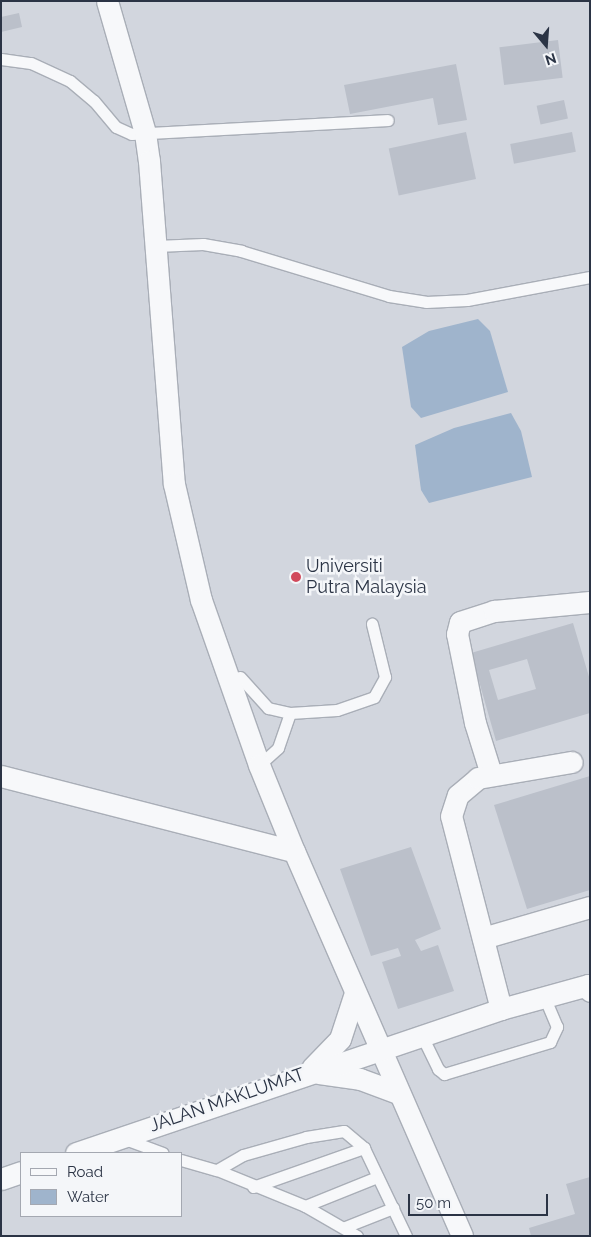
<!DOCTYPE html>
<html>
<head>
<meta charset="utf-8">
<style>
	body { margin:0 }
	#map { position:relative; width:591px; height:1237px; overflow:hidden; background:#e4e7ec; font-family:Raleway,sans-serif }
	div>[style] { position:absolute }
	[style*='--x'] { left:calc(var(--x)*1px); top:calc(var(--y)*1px); width:calc(var(--w)*1px); rotate:calc(var(--a)*1deg) }
	.built>* { inset:0; background:#d2d6de }
	.water>* { inset:0; background:#9fb4cc }
	.building>* { inset:0; background:#bbc0ca; transform-origin:0 0 }
	.roads { filter:drop-shadow(1px 0 #a9aeb7) drop-shadow(-1px 0 #a9aeb7) drop-shadow(0 1px #a9aeb7) drop-shadow(0 -1px #a9aeb7) }
	.lane>* { height:11px; margin:-5.5px; padding:0 5.5px; transform-origin:5.5px; border-radius:5.5px; background:#f7f8fa }
	.street>* { height:21px; margin:-10.5px; padding:0 10.5px; transform-origin:10.5px; border-radius:10.5px; background:#f7f8fa }
	.dots>* { width:14px; height:14px; translate:-50% -50%; box-sizing:border-box; border:2px solid #f4f6f9; border-radius:50% }
	span { translate:-50% -50%; white-space:nowrap; text-align:center; line-height:1.15; -webkit-text-stroke:5px #f4f6f9; paint-order:stroke }
	.poi-label { font-size:18px; color:#2b3445 }
	.left { translate:0 -50%; text-align:left }
	.street-label { font-size:18px; color:#2b3445 }
	.frame { position:absolute; inset:0; border:2px solid #2b3445; pointer-events:none }
	.legend { position:absolute; left:20px; top:1152px; width:162px; height:65px; box-sizing:border-box; background:#f4f6f9; border:1px solid #a4a8b1; margin:0; padding:6px 9px; list-style:none; font-size:15px; color:#2b3445 }
	.legend li { display:flex; align-items:center; gap:10px; height:25px }
	.legend b { width:25px; border:1px solid #a4a8b1 }
	.north { position:absolute; left:521px; top:20px; width:50px; height:50px; -webkit-text-stroke:4px #f4f6f9; paint-order:stroke; rotate:162deg; font-size:14px; font-weight:700; line-height:20px; text-align:center; color:#2b3445 }
	.north::after { content:''; display:block; margin:auto; width:18px; height:22px; background:#2b3445; clip-path:polygon(50% 0,100% 100%,50% 72%,0 100%) }
	.scale { position:absolute; left:408px; top:1194px; width:140px; height:22px; box-sizing:border-box; border:2px solid #2b3445; border-top:0; padding-left:6px; font-size:15px; line-height:18px; white-space:nowrap; color:#2b3445; -webkit-text-stroke:4px #f4f6f9; paint-order:stroke }
</style>
</head>
<body>
<div id="map">
	<div class="built">
		<div style="clip-path:polygon(evenodd,1px 1px,590px 1px,590px 1236px,1px 1236px,1px 1px,21px 1153px,181px 1153px,181px 1216px,21px 1216px,21px 1153px)"></div>
	</div>
	<div class="water">
		<div style="clip-path:polygon(478px 319px,490px 331px,508px 392px,421px 418px,411px 407px,402px 347px,429px 331px)"></div>
		<div style="clip-path:polygon(511px 413px,521px 431px,532px 477px,429px 503px,421px 490px,415px 445px,454px 428px)"></div>
	</div>
	<div class="building">
		<div style="clip-path:polygon(19px 13px,22px 27px,1px 32px,1px 17px)"></div>
		<div style="left:558px;top:40px;width:38px;height:59px;rotate:83deg"></div>
		<div style="clip-path:polygon(456px 64px,467px 120px,438px 125px,433px 98px,350px 114px,344px 85px)"></div>
		<div style="left:564px;top:100px;width:19px;height:28px;rotate:78deg"></div>
		<div style="left:466px;top:132px;width:48px;height:79px;rotate:78deg"></div>
		<div style="left:572px;top:132px;width:20px;height:63px;rotate:79deg"></div>
		<div style="clip-path:polygon(evenodd,573px 623px,590px 680px,590px 713px,496px 741px,471px 653px,573px 623px,527px 659px,536px 689px,498px 700px,489px 670px,527px 659px)"></div>
		<div style="clip-path:polygon(590px 776px,590px 890px,527px 909px,494px 805px)"></div>
		<div style="clip-path:polygon(411px 847px,441px 929px,415px 940px,421px 951px,438px 945px,454px 991px,398px 1009px,382px 962px,401px 956px,398px 948px,371px 956px,340px 869px)"></div>
		<div style="clip-path:polygon(590px 1177px,590px 1236px,531px 1236px,529px 1228px,575px 1214px,566px 1184px)"></div>
	</div>
	<div class="roads">
		<div class="lane">
			<div style="--x:1;--y:59;--w:30;--a:8"></div>
			<div style="--x:31;--y:63;--w:43;--a:24.8"></div>
			<div style="--x:70;--y:81;--w:31;--a:40"></div>
			<div style="--x:94;--y:101;--w:34;--a:50"></div>
			<div style="--x:116;--y:127;--w:17;--a:24"></div>
			<div style="--x:132;--y:134;--w:256;--a:-3.1"></div>
			<div style="--x:156;--y:246;--w:47;--a:-2.4"></div>
			<div style="--x:203;--y:244;--w:39;--a:10"></div>
			<div style="--x:241;--y:251;--w:155;--a:16.9"></div>
			<div style="--x:389;--y:296;--w:37;--a:9"></div>
			<div style="--x:426;--y:302;--w:41;--a:-2.8"></div>
			<div style="--x:467;--y:300;--w:125;--a:-10.6"></div>
			<div style="--x:240;--y:677;--w:42;--a:47.9"></div>
			<div style="--x:268;--y:708;--w:23;--a:13"></div>
			<div style="--x:290;--y:713;--w:37;--a:109"></div>
			<div style="--x:278;--y:748;--w:25;--a:138"></div>
			<div style="--x:290;--y:713;--w:47;--a:-3.7"></div>
			<div style="--x:337;--y:710;--w:39;--a:-19"></div>
			<div style="--x:374;--y:697;--w:23;--a:-61"></div>
			<div style="--x:385;--y:677;--w:55;--a:-103.8"></div>
			<div style="--x:422;--y:1036;--w:37;--a:64"></div>
			<div style="--x:438;--y:1069;--w:8;--a:40"></div>
			<div style="--x:444;--y:1074;--w:111;--a:-16.8"></div>
			<div style="--x:550;--y:1042;--w:17;--a:-65"></div>
			<div style="--x:557;--y:1027;--w:34;--a:-113"></div>
			<div style="--x:125;--y:1139;--w:40;--a:20.2"></div>
			<div style="--x:181;--y:1160;--w:37;--a:16"></div>
			<div style="--x:217;--y:1170;--w:95;--a:22.2"></div>
			<div style="--x:305;--y:1206;--w:60;--a:30"></div>
			<div style="--x:217;--y:1170;--w:30;--a:-30"></div>
			<div style="--x:243;--y:1155;--w:66;--a:-15.9"></div>
			<div style="--x:306;--y:1137;--w:38;--a:-9"></div>
			<div style="--x:344;--y:1131;--w:26;--a:40"></div>
			<div style="--x:364;--y:1148;--w:98;--a:64.5"></div>
			<div style="--x:253;--y:1187;--w:118;--a:-19.4"></div>
			<div style="--x:305;--y:1206;--w:78;--a:-21.9"></div>
			<div style="--x:345;--y:1227;--w:52;--a:-21.6"></div>
		</div>
		<div class="street">
			<div style="--x:107;--y:1;--w:137;--a:73.9"></div>
			<div style="--x:145;--y:133;--w:28;--a:82"></div>
			<div style="--x:149;--y:161;--w:324;--a:85.6"></div>
			<div style="--x:174;--y:484;--w:119;--a:76.9"></div>
			<div style="--x:201;--y:600;--w:175;--a:70.6"></div>
			<div style="--x:259;--y:765;--w:93;--a:67.9"></div>
			<div style="--x:294;--y:851;--w:420;--a:66.4"></div>
			<div style="--x:491;--y:774;--w:53;--a:-107.4"></div>
			<div style="--x:475;--y:723;--w:91;--a:-101.4"></div>
			<div style="--x:457;--y:634;--w:12;--a:-76"></div>
			<div style="--x:460;--y:622;--w:36;--a:-18"></div>
			<div style="--x:494;--y:611;--w:96;--a:-5.4"></div>
			<div style="--x:1;--y:776;--w:302;--a:14.4"></div>
			<div style="--x:483;--y:938;--w:111;--a:-16.2"></div>
			<div style="--x:501;--y:1009;--w:199;--a:-104.5"></div>
			<div style="--x:451;--y:816;--w:22;--a:-72"></div>
			<div style="--x:458;--y:795;--w:26;--a:-40"></div>
			<div style="--x:478;--y:778;--w:95;--a:-9.7"></div>
			<div style="--x:312;--y:1068;--w:40;--a:-46"></div>
			<div style="--x:340;--y:1039;--w:48;--a:-71.9"></div>
			<div style="--x:319;--y:1073;--w:41;--a:8.3"></div>
			<div style="--x:360;--y:1079;--w:40;--a:20.2"></div>
			<div style="--x:76;--y:1153;--w:449;--a:-18.7"></div>
			<div style="--x:501;--y:1009;--w:90;--a:-15.4"></div>
			<div style="--x:588;--y:985;--w:6;--a:72"></div>
			<div style="--x:1;--y:1179;--w:21;--a:-19"></div>
		</div>
	</div>
	<div class="dots">
		<div style="left:296px;top:577px;background:#d1495b"></div>
	</div>
	<div class="poi-label">
		<span class="left" style="left:306px;top:577px">Universiti<br>Putra Malaysia</span>
	</div>
	<div class="street-label">
		<span style="left:227px;top:1100px;rotate:-19deg">JALAN MAKLUMAT</span>
	</div>
	<div class="frame"></div>
	<ul class="legend">
	<li><b style="height:6px;background:#f7f8fa"></b>Road</li>
	<li><b style="height:14px;background:#9fb4cc"></b>Water</li>
	</ul>
	<div class="north">N</div>
	<div class="scale">50 m</div>
</div>
</body>
</html>
